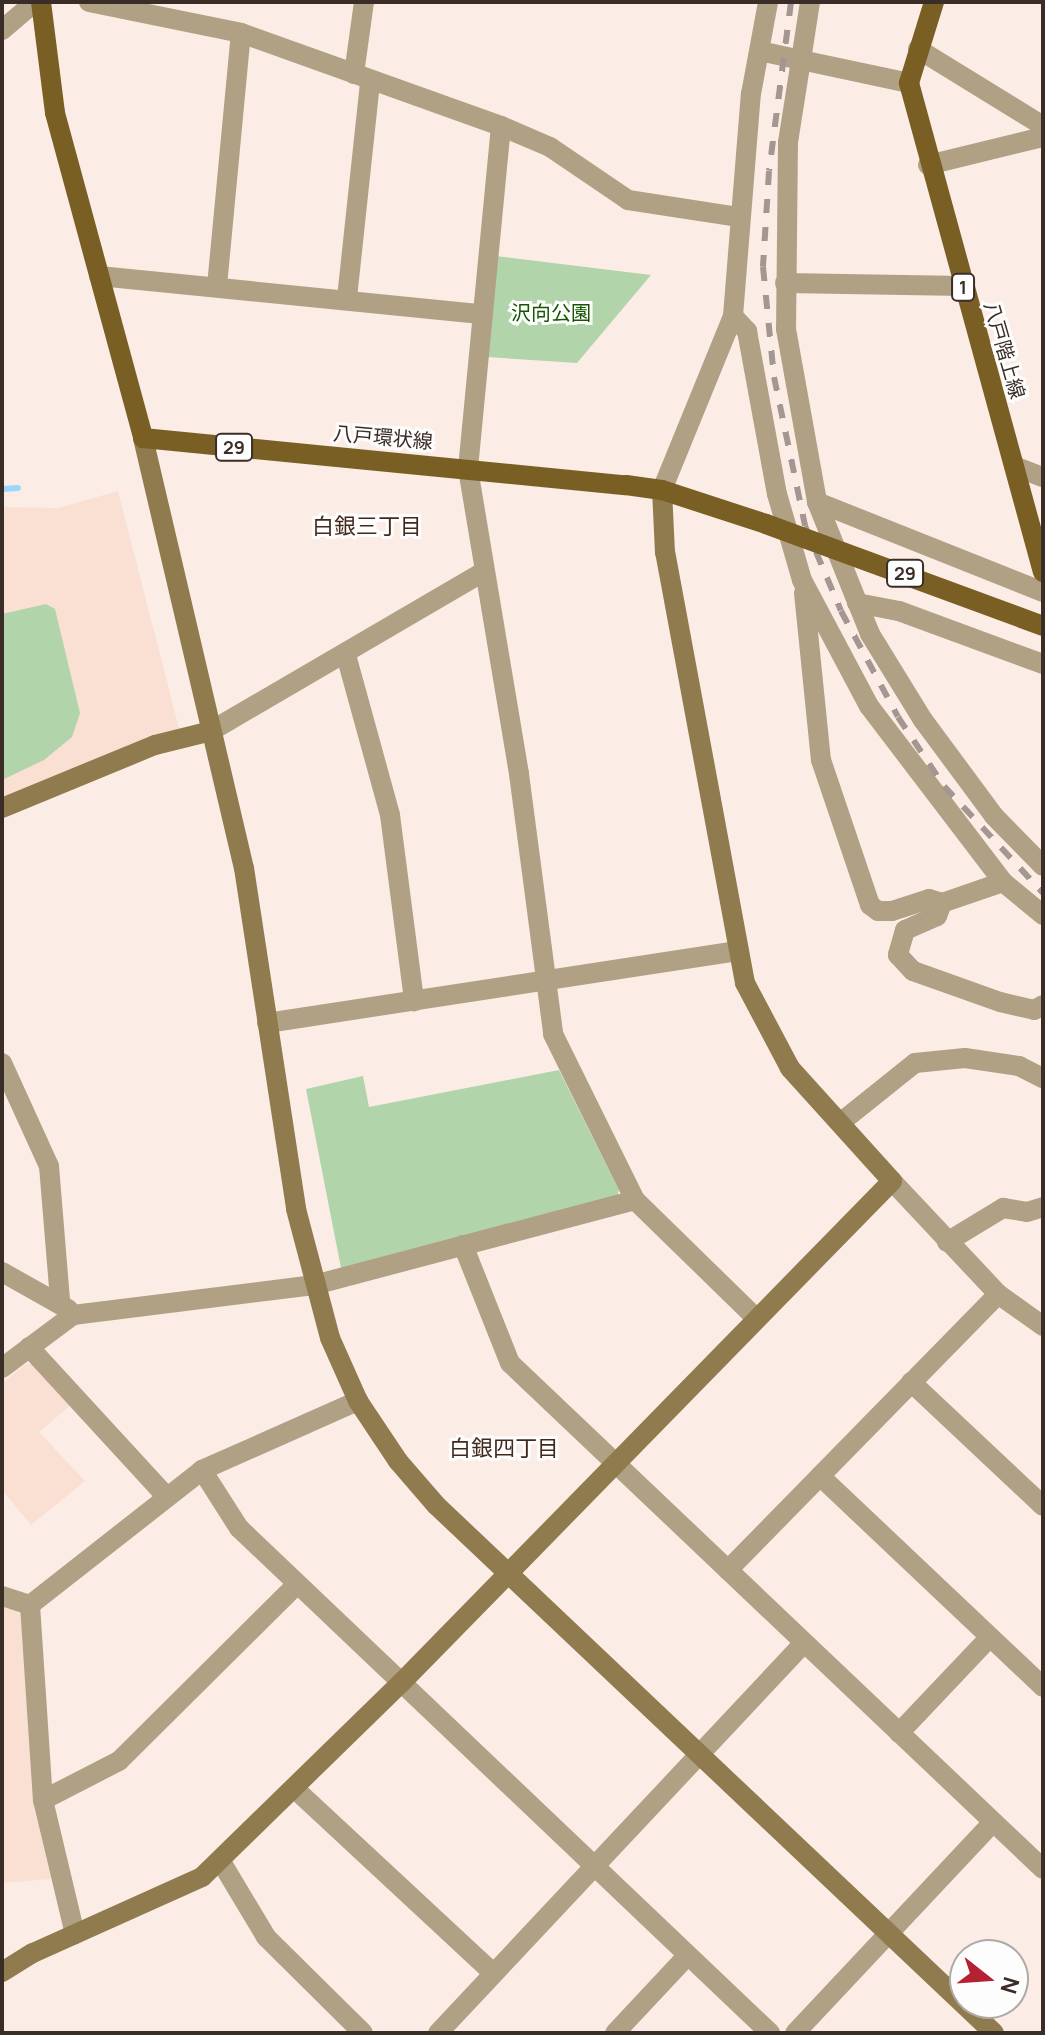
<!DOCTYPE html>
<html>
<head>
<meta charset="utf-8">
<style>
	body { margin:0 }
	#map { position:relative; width:1045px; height:2035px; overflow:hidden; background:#fbede6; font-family:Manrope,"Noto Sans JP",sans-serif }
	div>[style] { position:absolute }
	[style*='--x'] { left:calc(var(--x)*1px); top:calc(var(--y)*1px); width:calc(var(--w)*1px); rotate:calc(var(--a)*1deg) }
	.built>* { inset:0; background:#f9e0d3 }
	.green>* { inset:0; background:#b2d4aa }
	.stream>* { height:6px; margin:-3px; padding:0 3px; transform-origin:3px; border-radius:3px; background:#9cd6fb }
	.street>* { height:20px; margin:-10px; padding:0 10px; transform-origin:10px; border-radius:10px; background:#b0a184 }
	.secondary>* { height:20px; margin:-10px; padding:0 10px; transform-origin:10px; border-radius:10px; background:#907b4f }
	.primary>* { height:20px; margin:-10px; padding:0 10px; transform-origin:10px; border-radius:10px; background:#7a5f24 }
	.rail>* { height:6px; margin-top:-3px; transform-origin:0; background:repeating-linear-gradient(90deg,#a49690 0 14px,transparent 0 28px) }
	.primary-bridge>* { height:20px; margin:-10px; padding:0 10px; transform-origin:10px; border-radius:10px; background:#7a5f24 }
	span { translate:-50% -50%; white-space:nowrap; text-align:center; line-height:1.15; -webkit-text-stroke:6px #fdfdfd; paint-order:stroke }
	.shield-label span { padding:2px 6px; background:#fdfdfd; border:2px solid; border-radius:6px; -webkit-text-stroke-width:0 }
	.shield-label { font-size:18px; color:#3a2d27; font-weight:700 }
	.park-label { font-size:20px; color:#145500 }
	.street-label { font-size:20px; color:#3a2d27 }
	.neighbourhood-label { font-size:22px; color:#43291c }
	.frame { position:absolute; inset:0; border:4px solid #3a2d27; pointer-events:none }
	.north { position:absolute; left:949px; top:1939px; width:80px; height:80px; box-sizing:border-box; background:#fdfdfd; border:2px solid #afaaa7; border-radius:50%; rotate:107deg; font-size:22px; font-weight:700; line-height:32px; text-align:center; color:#3a2d27 }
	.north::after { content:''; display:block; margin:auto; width:28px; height:36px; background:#b32132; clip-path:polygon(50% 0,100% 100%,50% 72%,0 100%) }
</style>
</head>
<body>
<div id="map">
	<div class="built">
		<div style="clip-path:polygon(118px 491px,180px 732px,2px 800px,2px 507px,58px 508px)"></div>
		<div style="clip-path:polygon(26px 1364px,36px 1364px,71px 1405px,39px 1432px,85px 1481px,31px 1525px,2px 1490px,2px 1383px)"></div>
		<div style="clip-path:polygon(2px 1604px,22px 1615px,35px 1805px,51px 1879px,2px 1883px)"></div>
	</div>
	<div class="green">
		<div style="clip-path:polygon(496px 256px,651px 275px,577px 363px,487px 357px)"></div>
		<div style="clip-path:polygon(46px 604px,55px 609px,80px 713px,72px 737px,44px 760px,2px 780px,2px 614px)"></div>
		<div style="clip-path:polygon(559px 1070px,619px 1190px,617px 1198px,341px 1268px,306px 1089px,363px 1076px,369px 1107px)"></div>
	</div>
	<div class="stream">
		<div style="--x:2;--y:489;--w:16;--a:-4"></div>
	</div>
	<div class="street">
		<div style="--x:89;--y:2;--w:155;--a:11.5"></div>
		<div style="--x:241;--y:33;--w:276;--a:19.7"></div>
		<div style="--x:501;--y:126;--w:53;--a:23.2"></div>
		<div style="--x:550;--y:147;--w:94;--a:34.2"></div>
		<div style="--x:628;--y:200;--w:111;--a:8.8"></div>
		<div style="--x:810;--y:2;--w:59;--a:98.8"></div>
		<div style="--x:801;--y:60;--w:110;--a:12"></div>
		<div style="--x:2;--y:30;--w:43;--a:-40.3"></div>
		<div style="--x:918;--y:49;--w:147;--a:31.6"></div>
		<div style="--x:760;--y:51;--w:42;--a:12.4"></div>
		<div style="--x:801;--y:60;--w:83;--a:99"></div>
		<div style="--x:788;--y:142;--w:187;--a:90.6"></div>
		<div style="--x:786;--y:329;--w:176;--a:79.8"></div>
		<div style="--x:817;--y:502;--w:142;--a:68.1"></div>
		<div style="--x:870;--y:634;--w:101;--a:58.4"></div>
		<div style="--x:923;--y:720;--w:119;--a:53.5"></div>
		<div style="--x:994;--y:816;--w:70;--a:45.6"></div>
		<div style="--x:354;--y:74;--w:73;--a:-82.1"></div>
		<div style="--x:501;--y:126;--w:345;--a:95.5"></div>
		<div style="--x:468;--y:469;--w:309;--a:80.5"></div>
		<div style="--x:519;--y:774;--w:262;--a:82.5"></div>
		<div style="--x:553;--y:1034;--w:185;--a:63.7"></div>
		<div style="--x:635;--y:1200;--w:168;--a:44.3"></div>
		<div style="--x:928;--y:165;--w:118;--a:-13.7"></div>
		<div style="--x:99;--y:276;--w:386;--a:5.7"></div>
		<div style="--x:785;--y:283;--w:178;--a:1"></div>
		<div style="--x:217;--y:286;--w:254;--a:-84.6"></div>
		<div style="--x:347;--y:298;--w:218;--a:-83.9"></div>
		<div style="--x:733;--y:316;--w:21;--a:47"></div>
		<div style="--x:747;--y:331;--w:166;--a:79.6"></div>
		<div style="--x:777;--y:494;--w:90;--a:73.8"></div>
		<div style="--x:802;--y:580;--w:143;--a:62"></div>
		<div style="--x:869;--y:706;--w:221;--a:52.7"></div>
		<div style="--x:1003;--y:882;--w:65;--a:161"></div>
		<div style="--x:1014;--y:466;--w:31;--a:21"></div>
		<div style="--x:662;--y:490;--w:188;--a:-67.8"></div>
		<div style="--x:733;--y:316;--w:223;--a:-85.4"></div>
		<div style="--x:751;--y:94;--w:94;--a:-79.5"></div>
		<div style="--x:817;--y:502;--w:243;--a:21.7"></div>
		<div style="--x:804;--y:593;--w:168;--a:84.2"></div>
		<div style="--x:821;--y:760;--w:153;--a:71.3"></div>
		<div style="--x:870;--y:905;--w:10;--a:37"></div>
		<div style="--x:878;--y:911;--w:14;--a:0"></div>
		<div style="--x:892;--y:911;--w:39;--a:-18"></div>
		<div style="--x:929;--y:899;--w:14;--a:17"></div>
		<div style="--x:942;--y:903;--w:14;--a:111"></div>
		<div style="--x:937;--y:916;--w:35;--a:156"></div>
		<div style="--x:905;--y:930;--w:26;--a:106"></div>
		<div style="--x:898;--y:955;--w:22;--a:47"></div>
		<div style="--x:913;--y:971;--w:92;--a:19.6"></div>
		<div style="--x:1000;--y:1002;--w:35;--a:13"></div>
		<div style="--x:1034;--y:1010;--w:10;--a:-29"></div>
		<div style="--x:857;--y:603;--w:43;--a:10.8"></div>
		<div style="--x:899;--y:611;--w:153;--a:20.2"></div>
		<div style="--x:346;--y:655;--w:166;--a:74.6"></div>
		<div style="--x:390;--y:815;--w:188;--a:82.6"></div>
		<div style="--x:211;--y:731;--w:315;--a:-30.3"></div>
		<div style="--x:1003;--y:882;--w:52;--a:39.5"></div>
		<div style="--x:267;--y:1023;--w:476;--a:-8.7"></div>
		<div style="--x:2;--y:1063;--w:113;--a:65.5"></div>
		<div style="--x:49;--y:1166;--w:135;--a:85.3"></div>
		<div style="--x:840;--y:1123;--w:96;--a:-38.7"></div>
		<div style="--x:915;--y:1063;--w:50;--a:-5.7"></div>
		<div style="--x:965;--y:1058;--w:55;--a:8.4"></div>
		<div style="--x:1019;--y:1066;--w:27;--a:27"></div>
		<div style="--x:892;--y:1181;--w:155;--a:46.8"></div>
		<div style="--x:998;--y:1294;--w:55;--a:35.4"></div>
		<div style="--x:947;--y:1242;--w:66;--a:-31.3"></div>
		<div style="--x:1003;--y:1208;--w:24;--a:9"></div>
		<div style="--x:1027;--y:1212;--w:17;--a:-17"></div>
		<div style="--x:463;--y:1245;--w:127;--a:68.3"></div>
		<div style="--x:510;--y:1363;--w:735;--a:43.51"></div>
		<div style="--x:2;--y:1272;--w:76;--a:29.3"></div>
		<div style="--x:29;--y:1347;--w:202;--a:47.4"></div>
		<div style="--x:2;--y:1368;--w:89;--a:-36.7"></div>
		<div style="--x:73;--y:1315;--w:243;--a:-7.1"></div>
		<div style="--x:314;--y:1285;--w:332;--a:-14.8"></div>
		<div style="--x:911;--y:1382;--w:181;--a:43.2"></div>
		<div style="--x:202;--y:1470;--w:69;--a:57.5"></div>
		<div style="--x:239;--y:1528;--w:733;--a:43.56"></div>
		<div style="--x:820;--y:1476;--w:307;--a:43.4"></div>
		<div style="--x:728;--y:1570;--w:386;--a:-45.6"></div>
		<div style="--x:2;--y:1596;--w:29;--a:18"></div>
		<div style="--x:30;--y:1605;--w:195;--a:86.2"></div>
		<div style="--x:43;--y:1800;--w:138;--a:76.6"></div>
		<div style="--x:30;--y:1605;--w:219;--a:-38.1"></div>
		<div style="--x:202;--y:1470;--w:171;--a:-23.9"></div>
		<div style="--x:899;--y:1733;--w:131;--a:-46.5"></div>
		<div style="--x:295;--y:1789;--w:270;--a:42.9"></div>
		<div style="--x:43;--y:1800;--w:85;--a:-27.2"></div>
		<div style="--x:119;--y:1761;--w:251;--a:-44.8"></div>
		<div style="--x:220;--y:1860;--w:90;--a:59.1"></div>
		<div style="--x:266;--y:1937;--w:136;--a:44.7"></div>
		<div style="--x:438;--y:2033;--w:535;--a:-46.82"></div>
		<div style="--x:615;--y:2033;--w:105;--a:-46.9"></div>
		<div style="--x:795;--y:2033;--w:289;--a:-46.8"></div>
	</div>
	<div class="secondary">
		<div style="--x:143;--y:438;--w:442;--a:76.8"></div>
		<div style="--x:244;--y:868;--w:345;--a:81.3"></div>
		<div style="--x:296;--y:1209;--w:133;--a:75.2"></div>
		<div style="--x:330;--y:1338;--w:69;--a:66"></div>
		<div style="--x:358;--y:1401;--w:72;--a:56.3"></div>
		<div style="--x:398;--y:1461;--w:58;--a:49.2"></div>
		<div style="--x:436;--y:1505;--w:768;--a:43.42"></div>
		<div style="--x:2;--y:808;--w:165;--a:-22.4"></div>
		<div style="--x:155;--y:745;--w:58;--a:-14"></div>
		<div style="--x:2;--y:1972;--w:36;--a:-32"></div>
		<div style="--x:33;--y:1953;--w:185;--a:-24.2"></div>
		<div style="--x:202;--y:1877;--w:278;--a:-44.3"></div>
		<div style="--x:401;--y:1683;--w:702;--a:-45.63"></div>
		<div style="--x:892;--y:1181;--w:152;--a:-132.1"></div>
		<div style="--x:790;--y:1068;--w:96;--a:-117.9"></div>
		<div style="--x:745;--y:983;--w:437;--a:-100.5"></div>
		<div style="--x:665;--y:553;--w:63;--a:-92.7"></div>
	</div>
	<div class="primary">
		<div style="--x:41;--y:2;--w:112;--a:82.8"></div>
		<div style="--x:55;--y:113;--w:337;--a:74.8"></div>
		<div style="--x:143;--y:438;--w:485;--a:5.6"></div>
		<div style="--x:626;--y:485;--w:36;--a:8"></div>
		<div style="--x:662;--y:490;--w:109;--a:18.1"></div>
		<div style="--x:934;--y:2;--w:85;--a:107.2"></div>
		<div style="--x:909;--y:83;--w:507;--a:74.68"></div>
	</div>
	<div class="rail">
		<div style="--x:791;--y:2;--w:170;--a:97.4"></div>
		<div style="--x:769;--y:171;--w:96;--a:93.6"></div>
		<div style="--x:763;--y:267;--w:111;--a:84.3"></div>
		<div style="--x:774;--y:377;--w:152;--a:78.2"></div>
		<div style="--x:805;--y:526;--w:92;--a:67"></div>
		<div style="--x:841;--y:611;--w:120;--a:61.7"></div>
		<div style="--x:898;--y:717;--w:83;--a:56.3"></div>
		<div style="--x:944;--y:786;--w:146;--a:47.2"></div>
	</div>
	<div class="primary-bridge">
		<div style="--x:766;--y:524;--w:295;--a:20.2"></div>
	</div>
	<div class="shield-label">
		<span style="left:963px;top:287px">1</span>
		<span style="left:234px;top:447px">29</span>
		<span style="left:905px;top:573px">29</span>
	</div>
	<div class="park-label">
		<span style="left:551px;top:312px">沢向公園</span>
	</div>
	<div class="street-label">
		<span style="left:1005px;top:350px;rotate:74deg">八戸階上線</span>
		<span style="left:383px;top:437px;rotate:5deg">八戸環状線</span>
	</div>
	<div class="neighbourhood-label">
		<span style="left:367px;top:527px">白銀三丁目</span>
		<span style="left:504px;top:1449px">白銀四丁目</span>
	</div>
	<div class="frame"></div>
	<div class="north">N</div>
</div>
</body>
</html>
